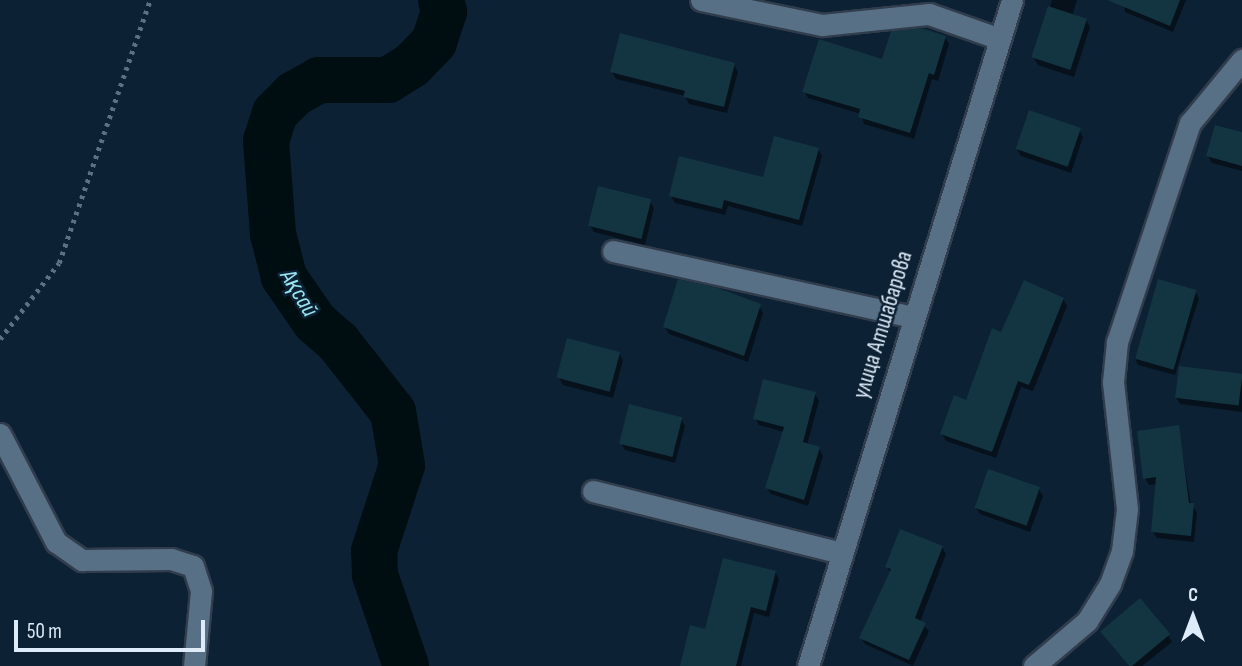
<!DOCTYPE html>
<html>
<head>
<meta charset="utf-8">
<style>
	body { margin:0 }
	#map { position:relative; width:1242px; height:666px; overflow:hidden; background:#0c2134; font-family:"Sofia Sans Condensed",sans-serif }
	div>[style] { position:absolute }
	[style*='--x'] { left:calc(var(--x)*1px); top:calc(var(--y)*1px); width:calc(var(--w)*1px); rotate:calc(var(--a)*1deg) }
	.shadow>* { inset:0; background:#0007 }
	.river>* { height:46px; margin:-23px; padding:0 23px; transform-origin:23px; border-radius:23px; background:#000e11 }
	.building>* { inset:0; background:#133441; transform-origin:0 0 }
	.path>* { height:4.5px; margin-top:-2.25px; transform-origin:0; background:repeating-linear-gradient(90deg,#5d6f80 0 3.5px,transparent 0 8.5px) }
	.roads { filter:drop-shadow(2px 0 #313c4c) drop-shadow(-2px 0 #313c4c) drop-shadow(0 2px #313c4c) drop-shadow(0 -2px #313c4c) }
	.street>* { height:21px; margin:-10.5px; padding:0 10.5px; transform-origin:10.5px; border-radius:10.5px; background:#587086 }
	span { translate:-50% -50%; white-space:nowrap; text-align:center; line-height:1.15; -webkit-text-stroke:5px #0c2134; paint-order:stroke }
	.street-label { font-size:23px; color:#deebf8 }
	.water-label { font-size:24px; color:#99e4ef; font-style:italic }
	.north { position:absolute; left:1158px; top:582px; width:70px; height:70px; -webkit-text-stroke:5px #0c2134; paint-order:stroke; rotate:0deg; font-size:19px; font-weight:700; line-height:28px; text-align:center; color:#deebf8 }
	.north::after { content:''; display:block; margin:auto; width:24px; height:32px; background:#deebf8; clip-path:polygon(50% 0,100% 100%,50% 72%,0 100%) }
	.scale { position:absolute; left:14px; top:620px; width:191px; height:32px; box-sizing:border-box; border:4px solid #deebf8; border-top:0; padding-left:9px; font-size:21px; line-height:24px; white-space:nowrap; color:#deebf8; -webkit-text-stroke:5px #0c2134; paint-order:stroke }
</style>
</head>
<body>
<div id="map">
	<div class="shadow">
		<div style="clip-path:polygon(1052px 0,1077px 0,1072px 16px,1086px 20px,1090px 27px,1074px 77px,1038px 65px,1034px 58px)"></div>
		<div style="clip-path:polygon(1123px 0,1186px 0,1173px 32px,1125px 12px)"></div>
		<div style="clip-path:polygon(945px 37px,949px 44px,938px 81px,932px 79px,914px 139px,864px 124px,861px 114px,808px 98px,804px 91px)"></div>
		<div style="clip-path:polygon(734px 65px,738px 72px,727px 113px,689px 104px,685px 96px,616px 79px,612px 72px)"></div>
		<div style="clip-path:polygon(1079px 130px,1083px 137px,1071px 173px,1021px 156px,1017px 149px)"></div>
		<div style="clip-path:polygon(1242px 134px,1242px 171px,1212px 163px,1208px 156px)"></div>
		<div style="clip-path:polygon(818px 149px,822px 156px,802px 226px,728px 206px,725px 215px,675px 203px,671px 196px,764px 179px)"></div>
		<div style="clip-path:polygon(650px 201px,654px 208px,645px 245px,594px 232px,590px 225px)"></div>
		<div style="clip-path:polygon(1195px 291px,1199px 298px,1175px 375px,1138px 365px,1135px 358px)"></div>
		<div style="clip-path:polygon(1063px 299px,1067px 306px,1033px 391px,1021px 387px,996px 458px,946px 441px,942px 434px,967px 402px,1002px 334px)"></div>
		<div style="clip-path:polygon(759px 306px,763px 313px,748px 362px,669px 334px,665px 327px)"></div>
		<div style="clip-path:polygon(619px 353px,623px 360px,613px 398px,563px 385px,559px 378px)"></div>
		<div style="clip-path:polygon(1242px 375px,1242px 412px,1180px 404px,1176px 397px)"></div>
		<div style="clip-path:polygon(815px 394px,819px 401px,807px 445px,819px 449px,823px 456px,808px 506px,771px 494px,767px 488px,784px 432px,759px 425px,755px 418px)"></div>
		<div style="clip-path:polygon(681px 419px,685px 426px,675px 463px,625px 450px,621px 443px)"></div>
		<div style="clip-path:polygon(1178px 427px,1191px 505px,1197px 512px,1194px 542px,1157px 538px,1153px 532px,1157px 484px,1149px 485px,1145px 478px)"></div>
		<div style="clip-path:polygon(1039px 489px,1043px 496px,1030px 532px,980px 514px,976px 508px)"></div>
		<div style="clip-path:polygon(942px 547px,946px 554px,920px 622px,929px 631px,913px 666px,865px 644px,861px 637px,891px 573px,887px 567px)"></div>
		<div style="clip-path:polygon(775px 572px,779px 579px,769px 617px,754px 613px,741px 666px,682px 666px,706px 631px)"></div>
		<div style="clip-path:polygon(1168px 635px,1172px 642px,1142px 666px,1129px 666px,1106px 638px)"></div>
	</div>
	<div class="river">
		<div style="--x:406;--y:666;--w:96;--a:-108.8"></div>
		<div style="--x:375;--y:575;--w:24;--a:-92"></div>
		<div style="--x:374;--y:551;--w:90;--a:-72"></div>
		<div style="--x:402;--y:465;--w:54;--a:-99.6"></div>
		<div style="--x:393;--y:412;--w:89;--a:-128.2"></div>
		<div style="--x:338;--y:342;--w:30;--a:-139"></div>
		<div style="--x:315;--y:322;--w:55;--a:-124.6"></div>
		<div style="--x:284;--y:277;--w:44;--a:-104.3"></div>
		<div style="--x:273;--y:234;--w:93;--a:-94.3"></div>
		<div style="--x:266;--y:141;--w:29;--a:-72"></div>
		<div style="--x:275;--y:113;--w:27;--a:-45"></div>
		<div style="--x:294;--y:94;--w:29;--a:-29"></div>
		<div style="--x:319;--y:80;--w:69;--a:0"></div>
		<div style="--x:388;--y:80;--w:28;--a:-32"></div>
		<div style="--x:412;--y:65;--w:32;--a:-46"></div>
		<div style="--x:434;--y:42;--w:32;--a:-72"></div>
		<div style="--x:444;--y:12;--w:12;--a:-104"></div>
	</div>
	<div class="building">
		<div style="clip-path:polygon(1107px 0,1180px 0,1170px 26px)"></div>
		<div style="left:1048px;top:6px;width:41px;height:54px;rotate:18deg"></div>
		<div style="clip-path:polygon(921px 28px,946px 36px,934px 75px,929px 73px,910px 133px,858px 117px,860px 109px,802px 92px,819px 39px,882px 59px,891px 31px)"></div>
		<div style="clip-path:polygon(620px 33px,735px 63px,724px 107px,683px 97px,685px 91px,610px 72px)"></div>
		<div style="left:1029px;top:110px;width:55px;height:41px;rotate:19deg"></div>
		<div style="clip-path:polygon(1215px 125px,1242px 132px,1242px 166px,1206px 156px)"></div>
		<div style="clip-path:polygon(774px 136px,819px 148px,799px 220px,724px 200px,722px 209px,669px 196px,679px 156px,763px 177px)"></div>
		<div style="left:598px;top:186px;width:55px;height:41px;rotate:14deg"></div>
		<div style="clip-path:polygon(678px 279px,718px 288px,761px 304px,744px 356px,663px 327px)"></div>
		<div style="left:1158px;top:279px;width:40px;height:83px;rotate:16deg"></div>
		<div style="clip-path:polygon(1024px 280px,1064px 298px,1029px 385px,1018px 381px,992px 452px,940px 434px,954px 395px,966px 400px,992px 328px,1001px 332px)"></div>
		<div style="left:567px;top:338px;width:55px;height:41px;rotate:15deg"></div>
		<div style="left:1179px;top:366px;width:64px;height:32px;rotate:7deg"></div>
		<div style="clip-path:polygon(763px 379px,816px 392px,803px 442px,820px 447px,804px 500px,765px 488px,784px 427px,753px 419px)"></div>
		<div style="left:629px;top:404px;width:55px;height:41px;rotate:14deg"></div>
		<div style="clip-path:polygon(1179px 425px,1189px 503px,1194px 503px,1191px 536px,1151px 532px,1156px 477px,1143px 479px,1137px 431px)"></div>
		<div style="left:988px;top:469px;width:55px;height:41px;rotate:19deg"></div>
		<div style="clip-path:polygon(900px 529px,943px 546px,915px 618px,926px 623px,909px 660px,859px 638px,891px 569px,885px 567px)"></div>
		<div style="clip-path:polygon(723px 558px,776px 571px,766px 611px,751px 607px,736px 666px,680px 666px,690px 625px,705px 629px)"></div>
		<div style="left:1140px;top:598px;width:47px;height:52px;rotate:50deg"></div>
	</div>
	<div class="path">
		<div style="--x:0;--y:339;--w:96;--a:-52.2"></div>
		<div style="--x:59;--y:263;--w:278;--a:-70.9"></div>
	</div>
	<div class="roads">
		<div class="street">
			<div style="--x:701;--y:0;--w:124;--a:11.7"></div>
			<div style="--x:822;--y:25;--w:108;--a:-5.9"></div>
			<div style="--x:929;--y:14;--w:75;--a:19.4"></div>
			<div style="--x:613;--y:251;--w:307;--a:12.4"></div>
			<div style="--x:0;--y:434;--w:122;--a:62.6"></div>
			<div style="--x:56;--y:542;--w:32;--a:35"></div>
			<div style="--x:82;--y:560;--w:89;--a:-0.6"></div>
			<div style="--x:171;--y:559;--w:23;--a:18"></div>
			<div style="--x:193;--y:566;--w:26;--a:72"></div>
			<div style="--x:201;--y:591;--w:75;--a:95.3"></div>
			<div style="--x:593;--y:491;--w:256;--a:14"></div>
			<div style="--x:808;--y:666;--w:697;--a:-72.97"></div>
			<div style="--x:1034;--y:666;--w:70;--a:-40.3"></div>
			<div style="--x:1087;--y:621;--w:44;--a:-58.1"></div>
			<div style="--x:1110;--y:584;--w:35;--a:-70"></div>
			<div style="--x:1122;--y:551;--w:42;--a:-83.2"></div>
			<div style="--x:1127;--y:509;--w:128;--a:-96.3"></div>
			<div style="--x:1113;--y:382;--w:40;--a:-84.3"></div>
			<div style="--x:1117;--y:342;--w:231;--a:-71.6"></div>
			<div style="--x:1190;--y:123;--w:82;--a:-50.5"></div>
		</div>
	</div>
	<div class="street-label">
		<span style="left:883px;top:325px;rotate:-73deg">улица Атшабарова</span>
	</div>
	<div class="water-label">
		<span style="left:299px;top:293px;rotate:59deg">Ақсай</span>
	</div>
	<div class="north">С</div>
	<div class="scale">50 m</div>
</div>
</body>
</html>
